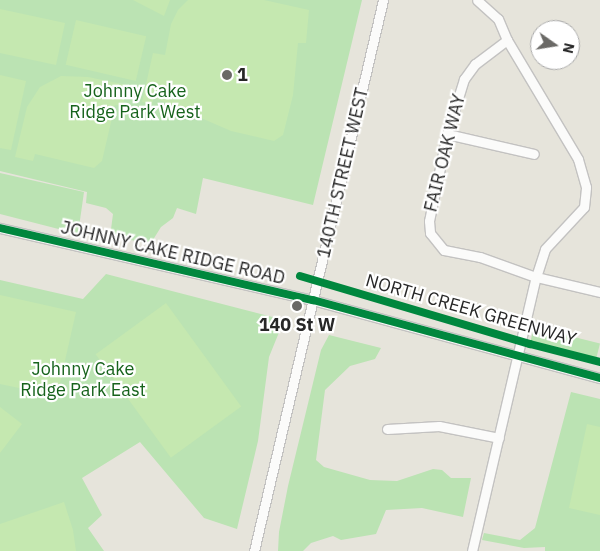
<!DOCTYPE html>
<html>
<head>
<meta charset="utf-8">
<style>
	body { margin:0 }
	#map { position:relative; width:600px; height:551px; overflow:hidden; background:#e6e4db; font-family:"IBM Plex Sans",sans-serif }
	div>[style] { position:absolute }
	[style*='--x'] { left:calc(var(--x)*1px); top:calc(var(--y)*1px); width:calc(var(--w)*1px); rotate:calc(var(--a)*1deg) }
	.green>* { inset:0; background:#bbe3b3; transform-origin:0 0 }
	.pitch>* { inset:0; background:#c5e8b0; transform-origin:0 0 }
	.roads { filter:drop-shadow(1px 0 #c3c2c1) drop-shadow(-1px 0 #c3c2c1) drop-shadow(0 1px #c3c2c1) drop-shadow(0 -1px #c3c2c1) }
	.minor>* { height:9px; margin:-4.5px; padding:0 4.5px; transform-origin:4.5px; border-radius:4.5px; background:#fbfbfa }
	.cycleway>* { height:8px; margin:-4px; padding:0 4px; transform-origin:4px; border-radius:4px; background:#00873e }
	.dots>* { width:14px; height:14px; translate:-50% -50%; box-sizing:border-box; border:2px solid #fff; border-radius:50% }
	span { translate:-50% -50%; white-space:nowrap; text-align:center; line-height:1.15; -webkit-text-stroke:4.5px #fff; paint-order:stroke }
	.poi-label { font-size:18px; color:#272727; font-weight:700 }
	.left { translate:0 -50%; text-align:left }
	.park-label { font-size:18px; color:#17631c }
	.street-label { font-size:18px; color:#272727 }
	.north { position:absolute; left:530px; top:20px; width:50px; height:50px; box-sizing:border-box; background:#fff; border:1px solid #a9a9a9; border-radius:50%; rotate:103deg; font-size:14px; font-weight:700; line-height:20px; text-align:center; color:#272727 }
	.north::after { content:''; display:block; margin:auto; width:18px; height:22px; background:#6a6966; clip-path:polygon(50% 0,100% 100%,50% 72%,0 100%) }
</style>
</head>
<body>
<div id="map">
	<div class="green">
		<div style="clip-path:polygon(0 0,362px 0,313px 205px,203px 178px,196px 214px,177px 208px,173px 218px,161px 227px,151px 243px,110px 237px,113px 214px,106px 208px,86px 203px,87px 192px,0 171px)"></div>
		<div style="clip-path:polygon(0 173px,84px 192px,78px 234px,0 214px)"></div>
		<div style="clip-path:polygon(106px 274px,284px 320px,269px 357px,258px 441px,237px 529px,204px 518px,140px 442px,82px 478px,102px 515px,88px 528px,104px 551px,0 551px,0 280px,83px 299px)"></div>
		<div style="left:534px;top:327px;width:68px;height:16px;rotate:14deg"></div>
		<div style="clip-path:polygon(329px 335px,381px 348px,375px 359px,350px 366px,325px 390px,316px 460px,324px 467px,370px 480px,397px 481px,433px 469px,442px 470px,451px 478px,471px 478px,463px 517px,422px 508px,386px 510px,376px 534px,341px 540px,333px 536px,311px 543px,303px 551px,278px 551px,279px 532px,288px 486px,321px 350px)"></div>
		<div style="clip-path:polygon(571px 392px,600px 399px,600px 551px,545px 551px,545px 547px,524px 548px,482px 540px,484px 533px,520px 540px,535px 528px)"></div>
	</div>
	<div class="pitch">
		<div style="clip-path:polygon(133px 0,170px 0,164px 16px)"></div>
		<div style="clip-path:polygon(188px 0,264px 0,309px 10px,306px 43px,298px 43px,293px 95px,283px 135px,274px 141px,231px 131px,155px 98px,158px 84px,152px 104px,142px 102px,153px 53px,165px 55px,171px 24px,178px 10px)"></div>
		<div style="clip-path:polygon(0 9px,65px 23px,56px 65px,0 53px)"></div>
		<div style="left:76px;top:20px;width:72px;height:46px;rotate:13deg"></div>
		<div style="clip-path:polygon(0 75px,26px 81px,11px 150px,0 148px)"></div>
		<div style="clip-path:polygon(61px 76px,88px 77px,127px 85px,123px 106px,115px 105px,102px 161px,94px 168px,35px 154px,33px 161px,15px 157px,27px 107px,40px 87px)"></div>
		<div style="clip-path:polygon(0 295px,76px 312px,57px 396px,0 384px)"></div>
		<div style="left:166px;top:303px;width:128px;height:87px;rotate:54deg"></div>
		<div style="clip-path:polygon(0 407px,22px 424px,0 453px)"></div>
		<div style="clip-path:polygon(587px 424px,600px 427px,600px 515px,569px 508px)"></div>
		<div style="clip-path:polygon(64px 502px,73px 530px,76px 551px,0 551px,0 524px)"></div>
	</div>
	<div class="roads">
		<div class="minor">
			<div style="--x:507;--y:40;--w:40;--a:143"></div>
			<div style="--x:475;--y:64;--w:19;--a:126"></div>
			<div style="--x:464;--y:79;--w:58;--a:107.2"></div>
			<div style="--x:447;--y:134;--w:89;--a:101.7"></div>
			<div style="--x:429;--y:221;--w:12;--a:85"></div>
			<div style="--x:430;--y:233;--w:22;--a:51"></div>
			<div style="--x:444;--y:250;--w:37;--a:11"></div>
			<div style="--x:480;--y:257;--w:59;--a:19.7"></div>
			<div style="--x:536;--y:277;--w:66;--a:13.2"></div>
			<div style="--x:447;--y:134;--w:89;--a:12.9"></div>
			<div style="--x:0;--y:228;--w:321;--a:13"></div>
			<div style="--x:313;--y:300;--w:297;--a:15.2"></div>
			<div style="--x:387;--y:429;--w:52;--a:-3.3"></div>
			<div style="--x:439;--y:426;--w:61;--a:11.3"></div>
			<div style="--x:254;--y:551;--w:566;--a:-76.82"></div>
			<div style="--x:472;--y:551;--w:281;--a:-76.9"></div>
			<div style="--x:536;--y:277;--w:29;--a:-72"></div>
			<div style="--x:545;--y:249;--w:57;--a:-47.1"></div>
			<div style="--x:584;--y:207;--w:20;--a:-84"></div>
			<div style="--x:586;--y:187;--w:29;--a:-106"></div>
			<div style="--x:578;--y:159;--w:139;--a:-120.8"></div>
			<div style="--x:507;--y:40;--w:23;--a:-113"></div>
			<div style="--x:498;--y:19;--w:28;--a:-138"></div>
		</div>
	</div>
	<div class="cycleway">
		<div style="--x:0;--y:228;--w:321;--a:13"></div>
		<div style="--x:313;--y:300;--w:297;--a:15.2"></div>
		<div style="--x:300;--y:276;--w:240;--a:16.5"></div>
		<div style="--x:530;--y:344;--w:72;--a:14.4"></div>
	</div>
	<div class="dots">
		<div style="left:227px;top:75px;background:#6a6966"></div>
		<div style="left:297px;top:306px;background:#6a6966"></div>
	</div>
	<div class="poi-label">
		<span class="left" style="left:237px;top:75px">1</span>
		<span style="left:297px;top:325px">140 St W</span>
	</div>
	<div class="park-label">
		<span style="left:135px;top:102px">Johnny Cake<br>Ridge Park West</span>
		<span style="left:83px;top:380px">Johnny Cake<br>Ridge Park East</span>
	</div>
	<div class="street-label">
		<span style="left:445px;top:153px;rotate:-76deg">FAIR OAK WAY</span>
		<span style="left:343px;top:173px;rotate:-77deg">140TH STREET WEST</span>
		<span style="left:173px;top:253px;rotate:13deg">JOHNNY CAKE RIDGE ROAD</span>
		<span style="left:471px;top:310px;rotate:16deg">NORTH CREEK GREENWAY</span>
	</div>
	<div class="north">N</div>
</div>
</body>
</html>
